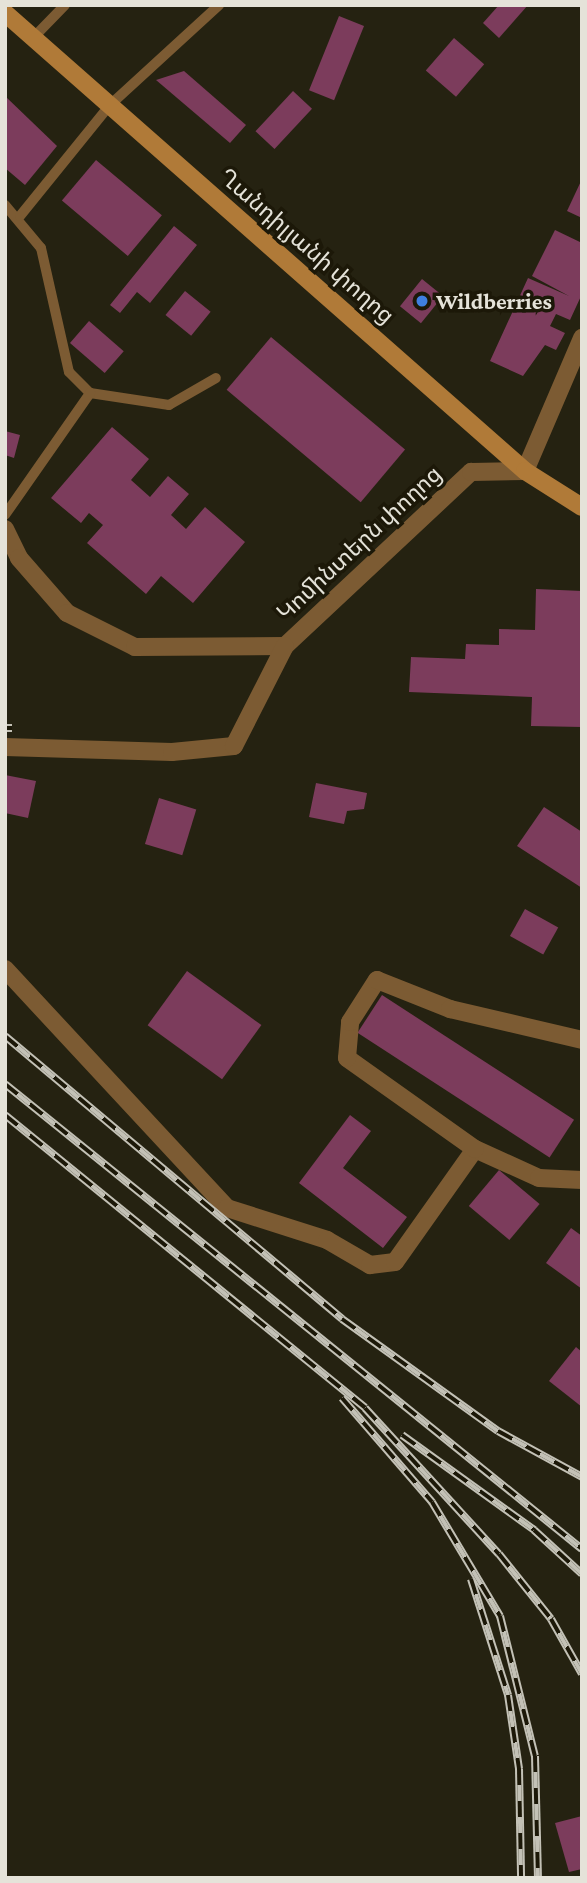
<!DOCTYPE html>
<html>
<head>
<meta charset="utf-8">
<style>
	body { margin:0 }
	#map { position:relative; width:587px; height:1883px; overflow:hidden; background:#252211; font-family:"Crimson Pro","Noto Sans Armenian",serif }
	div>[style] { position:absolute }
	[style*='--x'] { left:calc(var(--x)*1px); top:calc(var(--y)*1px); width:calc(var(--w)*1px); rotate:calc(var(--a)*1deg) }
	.building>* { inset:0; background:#7c3c5c; transform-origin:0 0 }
	.service>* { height:10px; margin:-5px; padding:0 5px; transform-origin:5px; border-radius:5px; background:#7c5b33 }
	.minor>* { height:18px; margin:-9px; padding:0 9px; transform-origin:9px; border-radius:9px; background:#7c5b33 }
	.secondary>* { height:18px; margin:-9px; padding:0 9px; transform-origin:9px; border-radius:9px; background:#b07a38 }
	.rail>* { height:8px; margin-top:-4px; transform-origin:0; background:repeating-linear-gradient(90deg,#1c1808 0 16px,#c3c1b6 0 32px); box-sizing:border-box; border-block:2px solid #c3c1b6 }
	.dots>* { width:19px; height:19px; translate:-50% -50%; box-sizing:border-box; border:4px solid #1c1808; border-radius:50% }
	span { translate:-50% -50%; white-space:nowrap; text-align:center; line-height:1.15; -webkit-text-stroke:7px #1c1808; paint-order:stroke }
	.street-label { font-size:23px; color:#e5e3d9 }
	.poi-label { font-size:23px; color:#e5e3d9; font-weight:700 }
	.left { translate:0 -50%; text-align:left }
	.frame { position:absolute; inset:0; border:7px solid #e5e3d9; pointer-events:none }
</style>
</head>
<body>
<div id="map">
	<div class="building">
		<div style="clip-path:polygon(499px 5px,528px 5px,499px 38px,483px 23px)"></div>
		<div style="left:339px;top:16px;width:27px;height:80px;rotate:22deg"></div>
		<div style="left:454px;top:38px;width:40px;height:43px;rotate:41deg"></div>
		<div style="clip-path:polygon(184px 71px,246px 125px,230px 143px,156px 80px)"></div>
		<div style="left:293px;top:91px;width:26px;height:55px;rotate:43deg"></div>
		<div style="clip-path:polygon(5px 96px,57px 146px,25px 185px,5px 168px)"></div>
		<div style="left:96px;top:160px;width:86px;height:53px;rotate:40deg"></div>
		<div style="clip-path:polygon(582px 179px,582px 218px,567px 211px)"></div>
		<div style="clip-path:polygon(174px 226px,197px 245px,150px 303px,137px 292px,120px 313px,110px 305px)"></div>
		<div style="clip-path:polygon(555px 230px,582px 243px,582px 294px,570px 320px,556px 314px,550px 326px,565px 333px,556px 350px,545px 345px,523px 376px,490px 361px,528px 278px,569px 296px,532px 276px)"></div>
		<div style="left:422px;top:279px;width:27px;height:35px;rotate:39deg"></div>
		<div style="left:185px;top:291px;width:33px;height:31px;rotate:39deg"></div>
		<div style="left:89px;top:321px;width:46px;height:29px;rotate:41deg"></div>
		<div style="left:271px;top:337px;width:175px;height:69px;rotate:40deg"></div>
		<div style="clip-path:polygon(112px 427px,149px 459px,131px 480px,150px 497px,168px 476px,189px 494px,171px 515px,186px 529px,205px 507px,245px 542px,193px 603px,161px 576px,146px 594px,87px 543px,103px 525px,89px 513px,81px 523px,51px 498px)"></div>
		<div style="clip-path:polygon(5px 431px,20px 435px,14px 458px,5px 455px)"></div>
		<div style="clip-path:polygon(536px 589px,582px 591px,582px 727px,531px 726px,532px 697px,409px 692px,411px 657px,465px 659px,466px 644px,499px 645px,499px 629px,535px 630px)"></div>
		<div style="clip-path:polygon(5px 775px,36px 781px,28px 818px,5px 813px)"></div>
		<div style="clip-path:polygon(316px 783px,367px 793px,364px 809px,347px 811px,344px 824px,309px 817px)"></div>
		<div style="left:159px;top:798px;width:39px;height:48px;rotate:17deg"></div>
		<div style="clip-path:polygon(544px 807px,582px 832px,582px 888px,517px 846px)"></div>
		<div style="left:525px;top:909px;width:38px;height:31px;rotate:29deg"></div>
		<div style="left:187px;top:971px;width:92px;height:67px;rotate:36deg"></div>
		<div style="left:382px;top:995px;width:229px;height:45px;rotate:33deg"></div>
		<div style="clip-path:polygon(350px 1115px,371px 1131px,343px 1168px,407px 1217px,383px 1248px,299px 1183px)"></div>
		<div style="left:499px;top:1170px;width:53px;height:47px;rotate:40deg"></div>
		<div style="clip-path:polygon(571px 1228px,582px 1236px,582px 1289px,546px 1263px)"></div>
		<div style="clip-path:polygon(576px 1347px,582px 1352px,582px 1407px,549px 1381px)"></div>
		<div style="clip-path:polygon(582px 1816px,582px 1869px,569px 1872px,555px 1823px)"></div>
	</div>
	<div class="service">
		<div style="--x:33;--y:38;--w:46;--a:-45.9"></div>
		<div style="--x:5;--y:205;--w:56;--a:50.1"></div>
		<div style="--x:41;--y:248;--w:127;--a:77.3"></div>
		<div style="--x:69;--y:372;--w:30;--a:45"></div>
		<div style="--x:90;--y:393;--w:80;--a:8.6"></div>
		<div style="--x:169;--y:405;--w:54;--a:-29.9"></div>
		<div style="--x:20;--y:216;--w:143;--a:-51"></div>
		<div style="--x:110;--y:105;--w:148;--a:-42.5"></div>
		<div style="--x:5;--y:515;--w:149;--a:-55.1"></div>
	</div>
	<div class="minor">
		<div style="--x:5;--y:529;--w:32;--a:64"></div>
		<div style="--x:19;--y:558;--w:73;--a:48.9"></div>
		<div style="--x:67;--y:613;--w:76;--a:26.6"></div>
		<div style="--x:135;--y:647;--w:150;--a:-0.4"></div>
		<div style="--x:285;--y:646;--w:255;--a:-43.1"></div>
		<div style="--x:471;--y:472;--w:54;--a:-1.1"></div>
		<div style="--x:525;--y:471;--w:145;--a:-66.8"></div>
		<div style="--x:5;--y:747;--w:167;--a:1.7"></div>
		<div style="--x:172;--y:752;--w:62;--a:-5.5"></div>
		<div style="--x:234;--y:746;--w:112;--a:-63"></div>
		<div style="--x:5;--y:969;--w:326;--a:47.1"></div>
		<div style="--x:227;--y:1208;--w:105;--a:17.7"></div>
		<div style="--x:327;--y:1240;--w:50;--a:30.2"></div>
		<div style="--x:370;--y:1265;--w:25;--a:-7"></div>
		<div style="--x:395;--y:1262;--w:138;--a:-54.7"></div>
		<div style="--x:475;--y:1149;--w:70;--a:24.4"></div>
		<div style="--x:539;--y:1178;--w:43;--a:2.7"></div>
		<div style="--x:475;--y:1149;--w:157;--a:-144.6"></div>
		<div style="--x:347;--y:1058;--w:36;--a:-85"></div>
		<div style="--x:350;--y:1022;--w:50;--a:-57.3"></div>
		<div style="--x:377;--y:980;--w:79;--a:21.7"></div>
		<div style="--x:450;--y:1009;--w:136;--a:13.2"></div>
	</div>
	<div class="secondary">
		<div style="--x:5;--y:13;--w:693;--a:41.37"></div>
		<div style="--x:525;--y:471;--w:67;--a:32.3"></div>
	</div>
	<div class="rail">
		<div style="--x:5;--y:728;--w:7;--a:0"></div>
		<div style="--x:5;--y:1036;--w:440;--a:40"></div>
		<div style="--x:342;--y:1319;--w:192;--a:35.7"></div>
		<div style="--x:498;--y:1431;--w:96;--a:28.7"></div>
		<div style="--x:5;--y:1084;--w:741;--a:38.87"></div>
		<div style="--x:5;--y:1115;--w:464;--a:39.1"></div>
		<div style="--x:365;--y:1408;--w:198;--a:47.5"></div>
		<div style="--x:499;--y:1554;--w:83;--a:51.3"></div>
		<div style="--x:551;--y:1619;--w:63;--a:60.6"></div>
		<div style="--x:342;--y:1398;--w:138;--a:49.1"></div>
		<div style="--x:432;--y:1502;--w:133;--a:59.2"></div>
		<div style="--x:500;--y:1616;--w:144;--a:76"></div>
		<div style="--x:535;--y:1756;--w:122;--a:88.6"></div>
		<div style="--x:402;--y:1435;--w:163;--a:35.7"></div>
		<div style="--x:534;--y:1530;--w:65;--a:42.5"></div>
		<div style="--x:471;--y:1579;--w:122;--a:72.3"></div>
		<div style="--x:508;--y:1695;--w:75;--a:81.5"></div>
		<div style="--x:519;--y:1769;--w:109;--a:88.9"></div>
	</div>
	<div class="dots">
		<div style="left:422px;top:301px;background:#3f7fe0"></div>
	</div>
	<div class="street-label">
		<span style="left:307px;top:246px;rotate:41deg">Ղանդիլյանի փողոց</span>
		<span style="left:359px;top:543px;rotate:-43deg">Կոմինտերն փողոց</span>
	</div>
	<div class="poi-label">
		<span class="left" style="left:436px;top:301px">Wildberries</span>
	</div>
	<div class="frame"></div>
</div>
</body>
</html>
